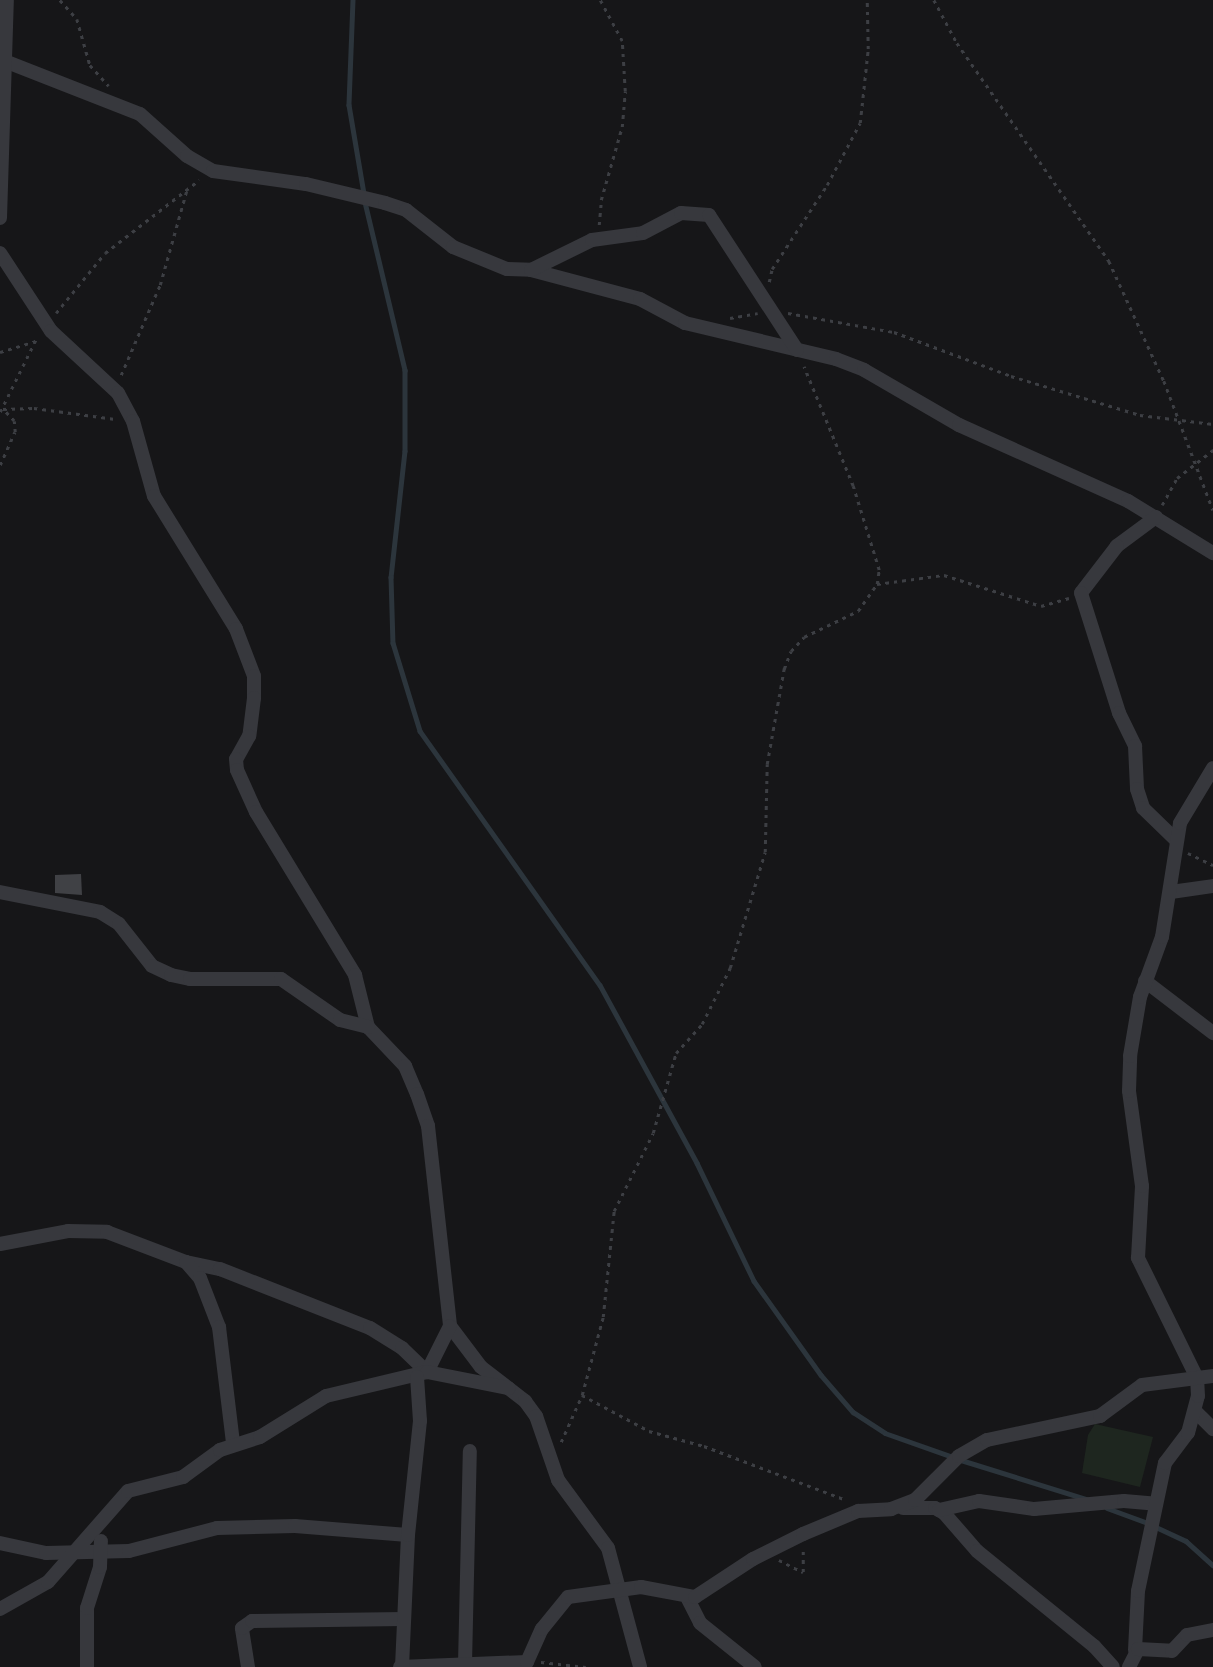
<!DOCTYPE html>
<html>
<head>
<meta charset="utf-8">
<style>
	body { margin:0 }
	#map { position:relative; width:1213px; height:1667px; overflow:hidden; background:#161618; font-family:"Work Sans",sans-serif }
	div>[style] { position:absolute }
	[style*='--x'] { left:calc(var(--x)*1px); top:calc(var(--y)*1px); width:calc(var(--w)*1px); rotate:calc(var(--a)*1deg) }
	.green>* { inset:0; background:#1e261f }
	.stream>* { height:4.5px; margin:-2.25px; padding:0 2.25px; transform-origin:2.25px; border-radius:2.25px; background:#2c353c }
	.building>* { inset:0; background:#404145 }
	.path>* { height:2.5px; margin-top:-1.25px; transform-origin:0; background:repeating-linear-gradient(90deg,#3d3f44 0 3.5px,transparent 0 8.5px) }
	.minor>* { height:14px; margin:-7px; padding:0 7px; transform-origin:7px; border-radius:7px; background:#37383d }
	span { translate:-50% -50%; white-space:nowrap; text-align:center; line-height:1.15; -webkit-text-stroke:6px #111113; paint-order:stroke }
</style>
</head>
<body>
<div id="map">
	<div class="green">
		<div style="clip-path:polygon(1095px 1424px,1153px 1437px,1140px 1487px,1082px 1473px,1088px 1435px)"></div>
	</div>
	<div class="stream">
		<div style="--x:353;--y:0;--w:105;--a:92.2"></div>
		<div style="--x:349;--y:105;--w:90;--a:80.4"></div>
		<div style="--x:365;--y:202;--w:173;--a:76.6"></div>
		<div style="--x:405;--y:370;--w:81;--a:90"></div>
		<div style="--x:405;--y:451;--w:127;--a:96.3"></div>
		<div style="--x:391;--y:577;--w:66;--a:88.3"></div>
		<div style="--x:393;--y:643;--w:92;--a:72.9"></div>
		<div style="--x:420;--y:731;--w:311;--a:54.7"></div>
		<div style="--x:600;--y:985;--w:203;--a:61.4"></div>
		<div style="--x:697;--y:1163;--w:131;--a:64.2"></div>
		<div style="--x:754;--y:1281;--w:115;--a:54.5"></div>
		<div style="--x:821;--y:1375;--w:49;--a:49.1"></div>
		<div style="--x:853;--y:1412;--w:38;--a:33"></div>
		<div style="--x:885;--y:1433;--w:72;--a:19.4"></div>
		<div style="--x:961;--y:1460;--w:131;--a:17.3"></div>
		<div style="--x:1107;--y:1508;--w:44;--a:20.1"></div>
		<div style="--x:1156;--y:1527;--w:33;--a:25"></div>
		<div style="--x:1186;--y:1541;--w:36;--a:42"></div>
	</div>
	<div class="building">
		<div style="clip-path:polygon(81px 874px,82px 895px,55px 893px,55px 875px)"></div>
	</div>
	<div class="path">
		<div style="--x:60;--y:0;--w:25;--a:48"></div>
		<div style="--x:77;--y:19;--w:48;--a:74.2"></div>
		<div style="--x:90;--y:65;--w:28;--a:48"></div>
		<div style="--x:934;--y:0;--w:49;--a:61.9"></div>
		<div style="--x:957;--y:43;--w:266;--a:55.1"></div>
		<div style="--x:1109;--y:261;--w:132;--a:65.4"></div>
		<div style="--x:1164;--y:381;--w:138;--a:69.2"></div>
		<div style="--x:599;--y:225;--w:25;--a:-85"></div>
		<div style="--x:601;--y:200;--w:76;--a:-74"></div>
		<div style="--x:622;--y:127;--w:36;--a:-85"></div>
		<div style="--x:625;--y:91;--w:50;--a:-93.4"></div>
		<div style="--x:622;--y:41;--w:47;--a:-118.2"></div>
		<div style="--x:769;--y:282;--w:13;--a:-77"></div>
		<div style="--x:772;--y:269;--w:100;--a:-56.8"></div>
		<div style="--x:827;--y:185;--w:70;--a:-62"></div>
		<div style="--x:860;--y:123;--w:74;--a:-83.8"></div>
		<div style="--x:868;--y:49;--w:49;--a:-91.2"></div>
		<div style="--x:56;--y:313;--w:77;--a:-50.8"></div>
		<div style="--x:105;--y:253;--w:119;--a:-37.8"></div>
		<div style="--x:788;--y:313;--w:108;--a:10.2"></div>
		<div style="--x:894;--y:332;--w:125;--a:20.6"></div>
		<div style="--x:1011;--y:376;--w:135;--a:16.8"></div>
		<div style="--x:1140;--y:415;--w:74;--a:7"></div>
		<div style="--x:730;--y:318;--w:28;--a:-10"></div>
		<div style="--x:0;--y:352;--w:37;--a:-17"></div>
		<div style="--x:121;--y:375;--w:98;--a:-66.6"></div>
		<div style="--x:160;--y:285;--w:100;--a:-74.3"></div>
		<div style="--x:0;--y:412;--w:84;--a:-63.7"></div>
		<div style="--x:0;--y:465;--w:36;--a:-66"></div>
		<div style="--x:15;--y:432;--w:11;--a:-95"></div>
		<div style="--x:14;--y:421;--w:16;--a:-133"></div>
		<div style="--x:3;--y:409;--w:31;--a:-2"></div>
		<div style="--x:34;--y:408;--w:82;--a:7.7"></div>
		<div style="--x:1162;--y:505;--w:31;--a:-61"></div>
		<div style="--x:1177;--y:478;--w:46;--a:-37.9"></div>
		<div style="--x:877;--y:584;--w:68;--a:-7.7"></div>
		<div style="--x:944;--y:575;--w:102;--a:17.7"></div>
		<div style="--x:1041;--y:606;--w:29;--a:-16"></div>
		<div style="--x:1188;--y:853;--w:28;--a:26"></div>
		<div style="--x:582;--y:1395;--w:76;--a:28.2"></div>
		<div style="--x:649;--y:1431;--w:57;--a:15.3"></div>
		<div style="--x:704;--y:1446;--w:152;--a:20.8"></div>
		<div style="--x:561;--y:1442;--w:51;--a:-65.9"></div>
		<div style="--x:582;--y:1395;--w:81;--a:-74.9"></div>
		<div style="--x:603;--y:1317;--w:107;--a:-84.1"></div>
		<div style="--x:614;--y:1211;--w:87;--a:-63.4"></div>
		<div style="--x:653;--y:1133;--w:83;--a:-74"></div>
		<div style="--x:676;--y:1053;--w:39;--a:-48"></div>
		<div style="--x:702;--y:1024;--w:63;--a:-63.4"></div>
		<div style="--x:730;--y:968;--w:121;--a:-73.2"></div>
		<div style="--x:765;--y:852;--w:88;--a:-88.7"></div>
		<div style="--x:767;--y:764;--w:97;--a:-79.9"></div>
		<div style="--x:784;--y:669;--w:19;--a:-69"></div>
		<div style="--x:791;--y:651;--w:19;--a:-47"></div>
		<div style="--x:804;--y:637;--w:60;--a:-25.7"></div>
		<div style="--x:858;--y:611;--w:33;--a:-55"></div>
		<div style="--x:877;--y:584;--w:14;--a:-82"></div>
		<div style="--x:879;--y:570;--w:88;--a:-107.2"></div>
		<div style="--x:853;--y:486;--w:129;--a:-112.4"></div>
		<div style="--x:779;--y:1560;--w:27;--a:27"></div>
		<div style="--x:803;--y:1572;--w:24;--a:-90"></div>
		<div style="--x:541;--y:1662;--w:45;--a:6.3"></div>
	</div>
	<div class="minor">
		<div style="--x:2;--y:60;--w:148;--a:21.4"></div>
		<div style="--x:140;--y:114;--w:63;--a:41.8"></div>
		<div style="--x:187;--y:156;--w:30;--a:30"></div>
		<div style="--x:213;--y:171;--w:94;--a:8"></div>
		<div style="--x:306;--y:184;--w:81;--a:13.5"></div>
		<div style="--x:385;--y:203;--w:22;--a:18"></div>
		<div style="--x:406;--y:210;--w:60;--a:38.2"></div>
		<div style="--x:453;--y:247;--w:58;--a:22.2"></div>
		<div style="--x:507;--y:269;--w:24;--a:2"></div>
		<div style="--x:531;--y:270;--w:113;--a:14.9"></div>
		<div style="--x:640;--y:299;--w:51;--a:28.1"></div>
		<div style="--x:685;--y:323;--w:155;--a:13.4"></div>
		<div style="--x:836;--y:359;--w:30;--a:21"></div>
		<div style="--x:864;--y:370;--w:110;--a:30.1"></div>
		<div style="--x:959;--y:425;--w:185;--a:24.2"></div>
		<div style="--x:1128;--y:501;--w:100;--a:31.5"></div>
		<div style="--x:0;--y:218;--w:218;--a:-88.2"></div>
		<div style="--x:0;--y:253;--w:93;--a:56.8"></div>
		<div style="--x:51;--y:331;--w:91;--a:42.8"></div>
		<div style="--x:118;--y:393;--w:32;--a:62"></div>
		<div style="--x:133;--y:421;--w:78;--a:74.4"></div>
		<div style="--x:154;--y:496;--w:156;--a:58.3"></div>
		<div style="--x:236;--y:629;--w:50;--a:69"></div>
		<div style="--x:254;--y:676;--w:22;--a:90"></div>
		<div style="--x:254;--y:698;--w:38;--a:97"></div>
		<div style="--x:249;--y:736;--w:26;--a:119"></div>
		<div style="--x:236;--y:759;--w:11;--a:85"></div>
		<div style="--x:237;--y:770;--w:46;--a:65.7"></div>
		<div style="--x:256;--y:812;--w:191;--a:58.7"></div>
		<div style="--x:355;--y:975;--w:54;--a:76"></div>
		<div style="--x:368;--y:1027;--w:54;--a:46.5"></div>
		<div style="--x:405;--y:1066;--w:30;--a:67"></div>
		<div style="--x:417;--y:1094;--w:34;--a:71"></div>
		<div style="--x:428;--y:1126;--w:201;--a:83.7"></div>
		<div style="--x:450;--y:1326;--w:51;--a:52.9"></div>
		<div style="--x:481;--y:1367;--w:56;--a:37.7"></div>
		<div style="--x:525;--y:1401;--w:19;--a:54"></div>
		<div style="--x:536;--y:1416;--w:68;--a:71"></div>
		<div style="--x:558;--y:1480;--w:84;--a:53.7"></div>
		<div style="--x:608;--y:1548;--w:123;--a:74.9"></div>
		<div style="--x:531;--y:270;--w:68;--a:-26.2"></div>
		<div style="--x:592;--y:240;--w:51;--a:-7.8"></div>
		<div style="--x:643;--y:233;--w:43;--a:-27.8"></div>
		<div style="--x:681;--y:213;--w:28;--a:4"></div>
		<div style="--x:709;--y:215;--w:161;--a:56.9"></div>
		<div style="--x:1156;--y:517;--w:49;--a:143.4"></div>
		<div style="--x:1117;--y:546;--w:59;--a:127.5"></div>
		<div style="--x:1081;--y:593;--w:126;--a:72.4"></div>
		<div style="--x:1119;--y:713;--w:37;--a:64"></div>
		<div style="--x:1135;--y:746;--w:43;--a:87.3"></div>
		<div style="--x:1137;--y:789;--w:20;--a:72"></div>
		<div style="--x:1143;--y:808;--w:46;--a:44.1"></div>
		<div style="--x:0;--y:892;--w:102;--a:11.3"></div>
		<div style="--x:100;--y:912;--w:22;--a:32"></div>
		<div style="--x:119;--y:924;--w:53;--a:51.8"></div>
		<div style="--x:152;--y:966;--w:21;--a:25"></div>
		<div style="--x:171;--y:975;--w:19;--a:12"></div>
		<div style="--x:190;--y:979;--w:91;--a:0"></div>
		<div style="--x:281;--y:979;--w:72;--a:34.8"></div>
		<div style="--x:340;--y:1020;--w:29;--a:14"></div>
		<div style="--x:1171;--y:892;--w:42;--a:-8.1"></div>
		<div style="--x:1145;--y:981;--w:86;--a:37.4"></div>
		<div style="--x:0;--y:1244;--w:69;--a:-10.8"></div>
		<div style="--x:68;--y:1231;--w:39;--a:1"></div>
		<div style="--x:107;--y:1232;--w:85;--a:20.8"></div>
		<div style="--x:186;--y:1262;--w:35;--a:12"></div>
		<div style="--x:220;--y:1269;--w:161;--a:21.5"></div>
		<div style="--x:370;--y:1328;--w:38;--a:32"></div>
		<div style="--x:402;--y:1348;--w:35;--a:44"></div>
		<div style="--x:427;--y:1372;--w:51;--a:-63.4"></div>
		<div style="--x:186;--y:1262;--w:21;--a:49"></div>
		<div style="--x:200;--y:1278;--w:53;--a:68.8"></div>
		<div style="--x:219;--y:1327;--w:117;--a:83.1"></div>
		<div style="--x:1197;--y:1413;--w:23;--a:45"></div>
		<div style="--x:903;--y:1508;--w:32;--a:0"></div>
		<div style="--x:935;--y:1508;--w:10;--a:29"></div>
		<div style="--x:944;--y:1513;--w:50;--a:49"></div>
		<div style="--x:977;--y:1551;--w:151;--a:39.1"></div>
		<div style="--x:1094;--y:1646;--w:28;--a:48"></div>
		<div style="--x:939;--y:1510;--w:41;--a:-12.7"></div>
		<div style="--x:979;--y:1501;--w:56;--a:8.3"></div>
		<div style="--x:1034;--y:1509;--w:90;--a:-5.1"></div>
		<div style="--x:1124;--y:1501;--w:32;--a:5"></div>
		<div style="--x:0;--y:1543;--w:47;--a:12.3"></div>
		<div style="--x:46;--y:1553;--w:83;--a:-1.4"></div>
		<div style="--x:129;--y:1551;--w:91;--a:-14.6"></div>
		<div style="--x:217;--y:1528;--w:78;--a:-1.5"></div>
		<div style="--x:295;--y:1526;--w:113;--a:4.6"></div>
		<div style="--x:688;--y:1599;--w:27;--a:63"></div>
		<div style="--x:700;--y:1623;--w:70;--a:38.7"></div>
		<div style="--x:0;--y:1609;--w:55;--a:-29.4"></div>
		<div style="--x:48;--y:1582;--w:121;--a:-48.7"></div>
		<div style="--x:128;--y:1491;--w:57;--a:-14.3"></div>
		<div style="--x:183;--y:1477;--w:46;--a:-36.1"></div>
		<div style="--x:220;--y:1450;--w:42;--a:-18"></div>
		<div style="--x:260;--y:1437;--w:78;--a:-31.8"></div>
		<div style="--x:326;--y:1396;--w:104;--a:-13.4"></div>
		<div style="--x:427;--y:1372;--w:83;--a:11.2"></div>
		<div style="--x:1135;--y:1650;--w:59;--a:-87.1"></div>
		<div style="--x:1138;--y:1591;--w:131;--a:-78.1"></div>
		<div style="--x:1165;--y:1463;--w:38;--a:-53"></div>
		<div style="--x:1188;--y:1433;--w:38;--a:-75"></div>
		<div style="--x:1198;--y:1396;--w:18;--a:-93"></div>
		<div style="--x:1197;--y:1378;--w:134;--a:-116.2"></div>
		<div style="--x:1138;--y:1258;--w:72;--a:-86.8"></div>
		<div style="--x:1142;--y:1186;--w:96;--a:-97.8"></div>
		<div style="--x:1129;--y:1091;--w:35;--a:-88"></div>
		<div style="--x:1130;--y:1056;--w:60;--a:-80.4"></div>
		<div style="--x:1140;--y:997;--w:64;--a:-69.9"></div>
		<div style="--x:1162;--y:937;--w:115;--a:-81"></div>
		<div style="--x:1180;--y:823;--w:64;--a:-59"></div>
		<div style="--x:465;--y:1664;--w:213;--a:-88.7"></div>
		<div style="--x:87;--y:1667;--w:59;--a:-90"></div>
		<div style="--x:87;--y:1608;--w:43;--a:-72.4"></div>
		<div style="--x:100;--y:1567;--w:26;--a:-88"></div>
		<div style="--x:248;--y:1667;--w:39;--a:-99"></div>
		<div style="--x:242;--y:1628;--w:12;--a:-35"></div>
		<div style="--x:252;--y:1621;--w:152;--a:-0.8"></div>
		<div style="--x:400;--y:1667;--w:127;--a:-2.3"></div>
		<div style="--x:527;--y:1662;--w:36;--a:-66"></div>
		<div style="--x:542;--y:1629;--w:41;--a:-50.9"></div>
		<div style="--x:568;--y:1597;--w:74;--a:-7.8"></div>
		<div style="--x:641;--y:1587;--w:55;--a:10.5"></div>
		<div style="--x:695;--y:1597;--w:69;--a:-33.2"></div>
		<div style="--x:753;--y:1559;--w:56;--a:-26.6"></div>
		<div style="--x:803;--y:1534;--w:60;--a:-22.7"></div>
		<div style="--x:858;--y:1511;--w:33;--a:-3"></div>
		<div style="--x:891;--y:1509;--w:26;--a:-21"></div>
		<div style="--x:915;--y:1500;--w:62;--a:-45"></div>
		<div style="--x:959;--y:1456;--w:32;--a:-30"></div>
		<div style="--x:987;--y:1440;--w:116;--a:-12"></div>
		<div style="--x:1100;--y:1416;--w:52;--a:-36.4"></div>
		<div style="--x:1142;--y:1385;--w:72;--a:-7.2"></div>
		<div style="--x:402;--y:1667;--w:132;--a:-87.4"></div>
		<div style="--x:408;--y:1535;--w:115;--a:-84"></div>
		<div style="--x:420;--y:1421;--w:44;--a:-93.9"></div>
		<div style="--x:1129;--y:1667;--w:20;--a:-63"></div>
		<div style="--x:1138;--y:1649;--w:34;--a:3"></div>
		<div style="--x:1172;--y:1651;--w:22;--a:-47"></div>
		<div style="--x:1187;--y:1635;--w:26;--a:-11"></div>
	</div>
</div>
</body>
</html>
